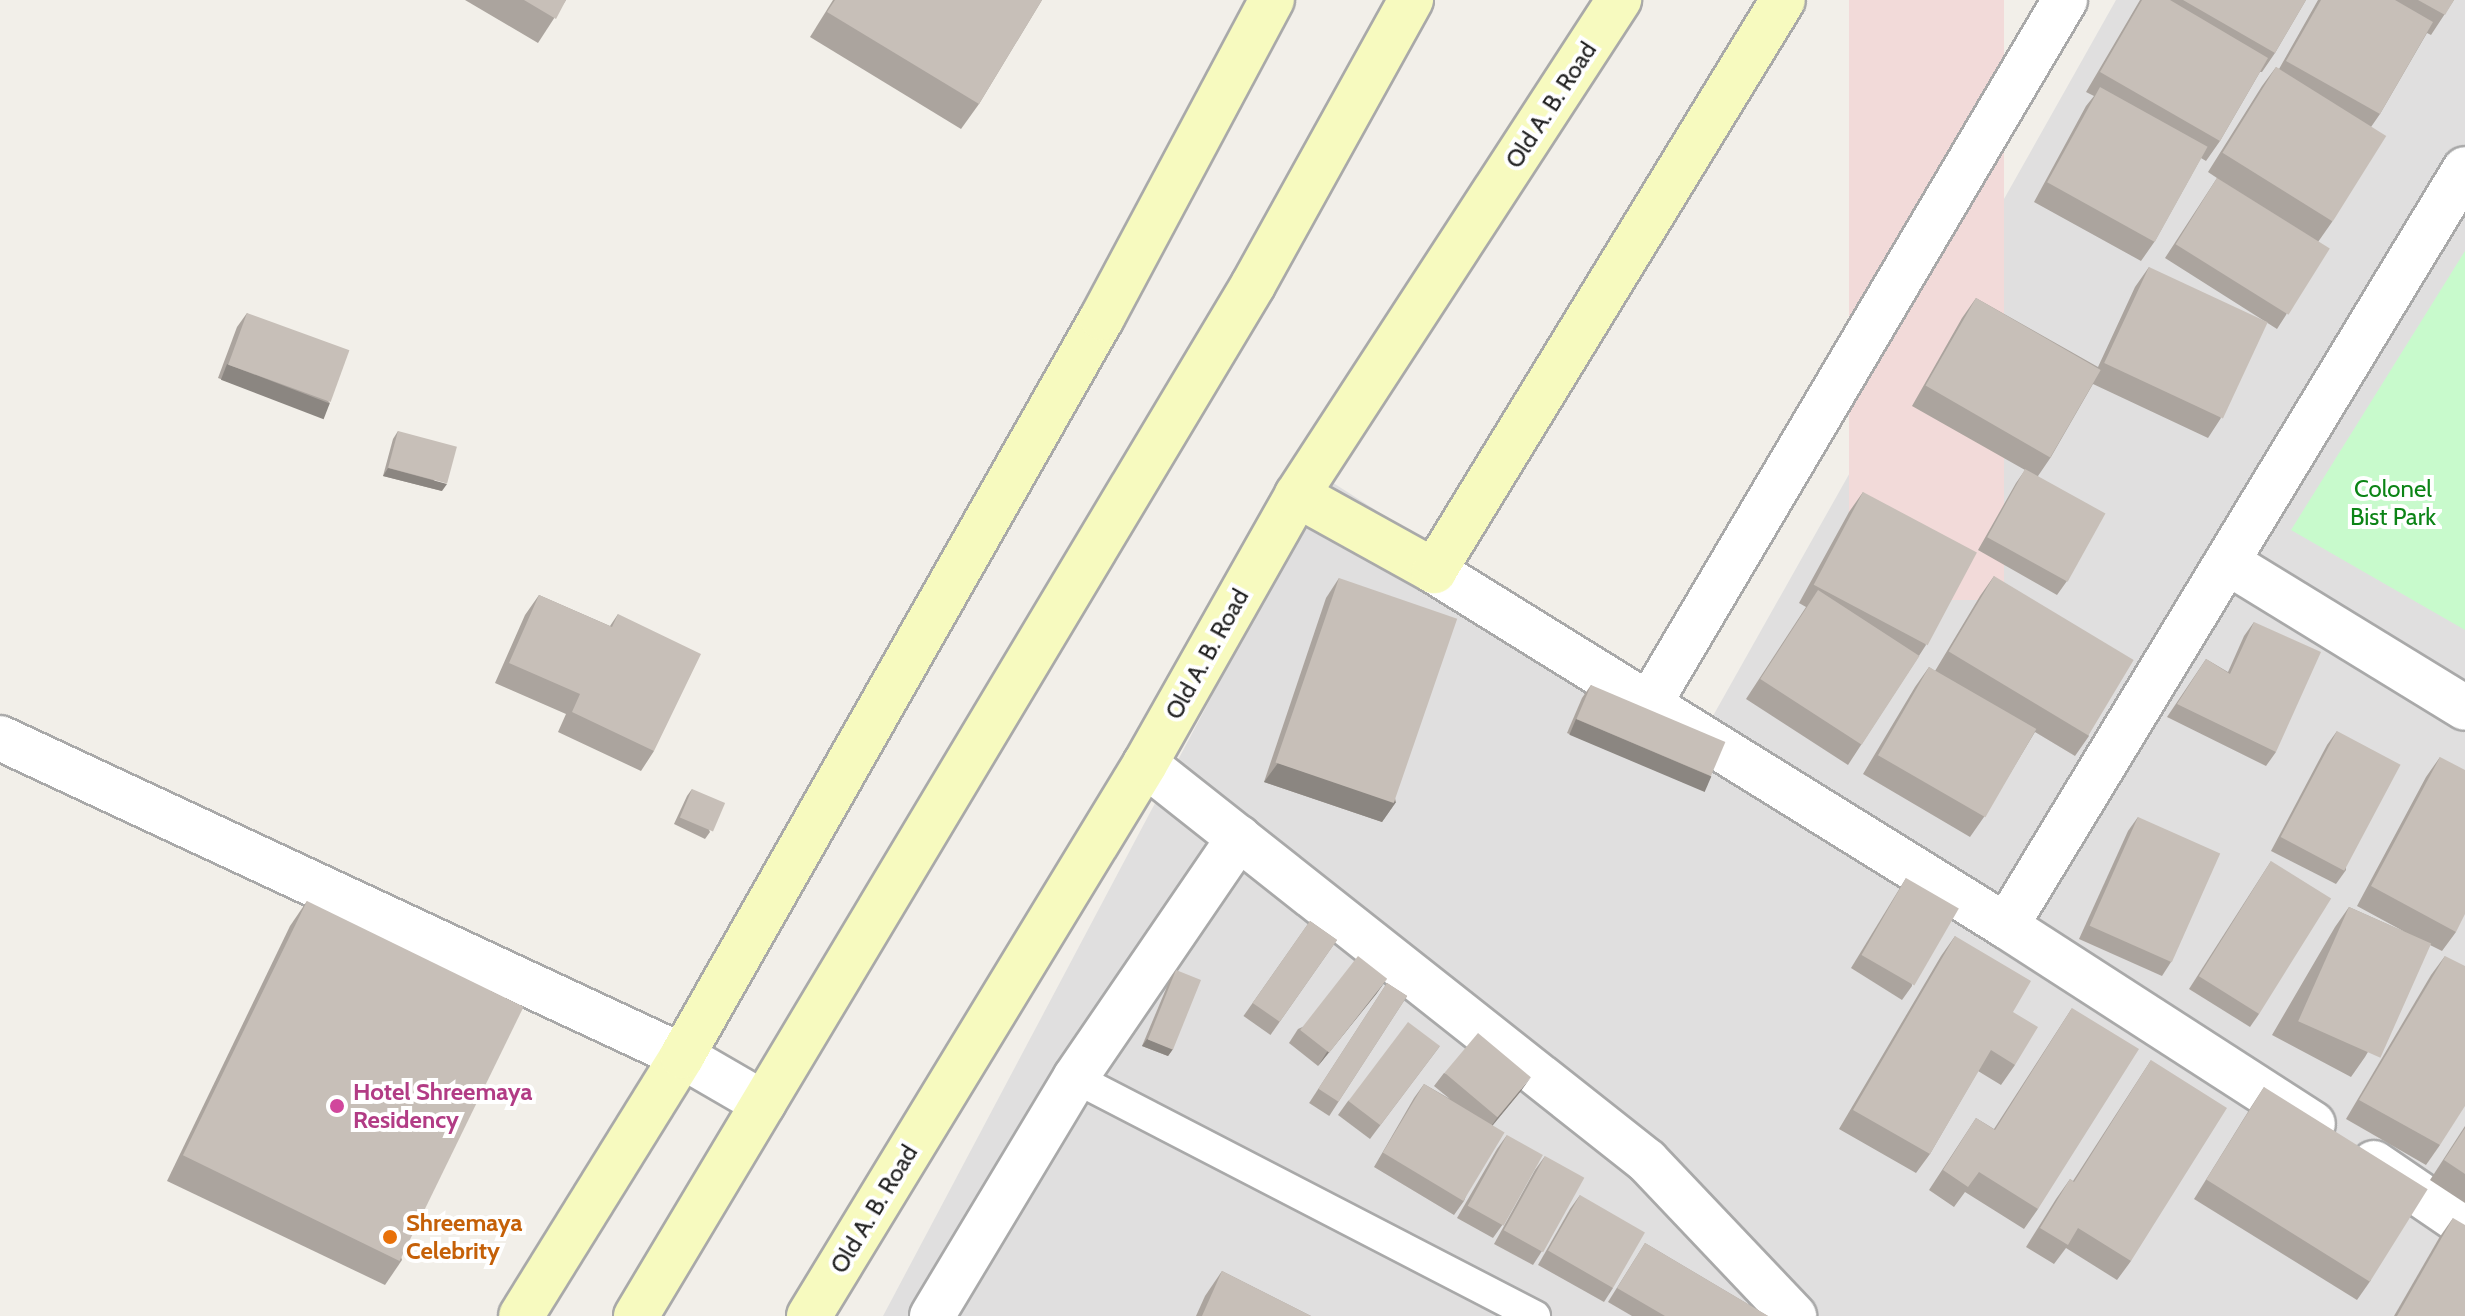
<!DOCTYPE html>
<html>
<head>
<meta charset="utf-8">
<style>
	body { margin:0 }
	#map { position:relative; width:2465px; height:1316px; overflow:hidden; background:#f2efe9; font-family:Cabin,sans-serif }
	div>[style] { position:absolute }
	[style*='--x'] { left:calc(var(--x)*1px); top:calc(var(--y)*1px); width:calc(var(--w)*1px); rotate:calc(var(--a)*1deg) }
	.residential>* { inset:0; background:#e0dfdf }
	.commercial>* { inset:0; background:#f2dad9; transform-origin:0 0 }
	.park>* { inset:0; background:#c8facc }
	.roads { filter:drop-shadow(2px 0 #a9a9a9) drop-shadow(-2px 0 #a9a9a9) drop-shadow(0 2px #a9a9a9) drop-shadow(0 -2px #a9a9a9) }
	.lane>* { height:30px; margin:-15px; padding:0 15px; transform-origin:15px; border-radius:15px; background:#fff }
	.street>* { height:44px; margin:-22px; padding:0 22px; transform-origin:22px; border-radius:22px; background:#fff }
	.secondary>* { height:44px; margin:-22px; padding:0 22px; transform-origin:22px; border-radius:22px; background:#f7fabf }
	.wall>* { inset:0; background:#aba49e; transform-origin:0 0 }
	.shaded-wall>* { inset:0; background:#8b8681; transform-origin:0 0 }
	.building>* { inset:0; background:#c7bfb8; transform-origin:0 0 }
	.dots>* { width:22px; height:22px; translate:-50% -50%; box-sizing:border-box; border:4px solid #fff; border-radius:50% }
	span { translate:-50% -50%; white-space:nowrap; text-align:center; line-height:1.15; -webkit-text-stroke:8px #fff; paint-order:stroke }
	.street-label { font-size:24px; color:#222 }
	.park-label { font-size:24px; color:#0c8416 }
	.hotel-label { font-size:24px; color:#b23c85; font-weight:700 }
	.left { translate:0 -50%; text-align:left }
	.food-label { font-size:24px; color:#c56008; font-weight:700 }
</style>
</head>
<body>
<div id="map">
	<div class="residential">
		<div style="clip-path:polygon(2116px 0,2465px 0,2465px 1316px,883px 1316px,1327px 479px,1709px 723px)"></div>
	</div>
	<div class="commercial">
		<div style="left:1849px;top:0;width:155px;height:600px"></div>
	</div>
	<div class="park">
		<div style="clip-path:polygon(2465px 251px,2465px 630px,2291px 530px)"></div>
	</div>
	<div class="roads">
		<div class="lane">
			<div style="--x:1075;--y:1078;--w:518;--a:27.36"></div>
		</div>
		<div class="street">
			<div style="--x:2227;--y:562;--w:279;--a:31.5"></div>
			<div style="--x:1434;--y:571;--w:673;--a:31.82"></div>
			<div style="--x:2006;--y:926;--w:365;--a:32.8"></div>
			<div style="--x:1649;--y:704;--w:818;--a:-59.42"></div>
			<div style="--x:0;--y:738;--w:752;--a:25"></div>
			<div style="--x:682;--y:1056;--w:94;--a:30.1"></div>
			<div style="--x:1145;--y:764;--w:640;--a:38.34"></div>
			<div style="--x:1647;--y:1161;--w:214;--a:46.5"></div>
			<div style="--x:2006;--y:926;--w:885;--a:-58.77"></div>
			<div style="--x:2374;--y:1163;--w:110;--a:34.3"></div>
			<div style="--x:932;--y:1316;--w:278;--a:-59"></div>
			<div style="--x:1075;--y:1078;--w:291;--a:-55.7"></div>
		</div>
		<div class="secondary">
			<div style="--x:1297;--y:495;--w:157;--a:29"></div>
			<div style="--x:1434;--y:571;--w:669;--a:-58.57"></div>
			<div style="--x:521;--y:1316;--w:306;--a:-58.2"></div>
			<div style="--x:682;--y:1056;--w:849;--a:-60.36"></div>
			<div style="--x:1102;--y:318;--w:361;--a:-61.9"></div>
			<div style="--x:636;--y:1316;--w:1202;--a:-59.1"></div>
			<div style="--x:1253;--y:285;--w:326;--a:-61"></div>
			<div style="--x:809;--y:1316;--w:646;--a:-58.67"></div>
			<div style="--x:1145;--y:764;--w:309;--a:-60.5"></div>
			<div style="--x:1297;--y:495;--w:591;--a:-56.96"></div>
		</div>
	</div>
	<div class="wall">
		<div style="clip-path:polygon(465px 0,566px 0,538px 43px)"></div>
		<div style="clip-path:polygon(833px 0,1042px 0,979px 104px,961px 129px,810px 37px)"></div>
		<div style="clip-path:polygon(2140px 0,2306px 0,2275px 53px,2262px 72px,2260px 72px,2220px 141px,2206px 161px,2201px 158px,2155px 241px,2141px 261px,2034px 202px,2086px 106px,2094px 96px,2086px 92px)"></div>
		<div style="clip-path:polygon(2318px 0,2454px 0,2431px 35px,2427px 33px,2380px 114px,2371px 127px,2332px 222px,2318px 242px,2286px 315px,2277px 329px,2165px 258px,2217px 178px,2208px 172px,2262px 86px,2276px 67px,2279px 69px)"></div>
		<div style="clip-path:polygon(2149px 267px,2221px 418px,2208px 438px,2093px 384px,2051px 457px,2038px 476px,2067px 581px,2057px 595px,1978px 550px,2016px 483px,2025px 470px,1912px 406px,1962px 318px,1976px 298px,2098px 367px,2135px 287px)"></div>
		<div style="clip-path:polygon(247px 313px,330px 403px,320px 416px,218px 378px,237px 327px)"></div>
		<div style="clip-path:polygon(398px 431px,442px 491px,383px 476px,393px 439px)"></div>
		<div style="clip-path:polygon(1863px 492px,1926px 645px,1848px 765px,1746px 699px,1806px 607px,1799px 603px,1849px 512px)"></div>
		<div style="clip-path:polygon(1994px 576px,2089px 736px,2075px 756px,2035px 732px,1984px 817px,1970px 837px,1863px 774px,1915px 687px,1929px 667px,1935px 671px,1980px 596px)"></div>
		<div style="clip-path:polygon(1339px 578px,1396px 802px,1382px 822px,1264px 782px,1326px 598px)"></div>
		<div style="clip-path:polygon(539px 595px,610px 626px,618px 614px,654px 751px,641px 771px,558px 732px,566px 714px,495px 683px,525px 615px)"></div>
		<div style="clip-path:polygon(2254px 622px,2276px 752px,2266px 766px,2167px 717px,2206px 659px,2228px 672px,2244px 636px)"></div>
		<div style="clip-path:polygon(1591px 685px,1711px 776px,1702px 790px,1567px 733px,1582px 698px)"></div>
		<div style="clip-path:polygon(2337px 731px,2346px 870px,2336px 884px,2271px 851px,2327px 745px)"></div>
		<div style="clip-path:polygon(2440px 757px,2456px 932px,2442px 951px,2430px 945px,2365px 1057px,2351px 1077px,2272px 1035px,2335px 927px,2349px 907px,2405px 932px,2357px 906px,2426px 777px)"></div>
		<div style="clip-path:polygon(692px 789px,710px 832px,705px 839px,674px 824px,687px 796px)"></div>
		<div style="clip-path:polygon(2138px 817px,2171px 962px,2162px 976px,2079px 939px,2128px 831px)"></div>
		<div style="clip-path:polygon(2271px 861px,2259px 1014px,2250px 1027px,2189px 989px)"></div>
		<div style="clip-path:polygon(1906px 878px,1912px 986px,1902px 1000px,1851px 968px)"></div>
		<div style="clip-path:polygon(307px 901px,402px 1260px,385px 1285px,167px 1181px,290px 926px)"></div>
		<div style="left:1310px;top:921px;width:33px;height:116px;rotate:35deg"></div>
		<div style="clip-path:polygon(1955px 936px,2013px 1012px,2015px 1065px,2001px 1085px,1978px 1071px,1930px 1154px,1916px 1173px,1839px 1129px,1941px 956px)"></div>
		<div style="clip-path:polygon(2445px 956px,2440px 1145px,2426px 1165px,2346px 1119px,2431px 975px)"></div>
		<div style="clip-path:polygon(1176px 970px,1173px 1049px,1168px 1056px,1142px 1046px,1171px 977px)"></div>
		<div style="left:1387px;top:983px;width:24px;height:143px;rotate:33deg"></div>
		<div style="clip-path:polygon(1377px 993px,1318px 1066px,1289px 1043px,1298px 1029px)"></div>
		<div style="clip-path:polygon(2072px 1008px,2038px 1209px,2024px 1229px,1965px 1192px,1954px 1207px,1929px 1190px,1976px 1118px,1994px 1129px)"></div>
		<div style="clip-path:polygon(1440px 1046px,1370px 1139px,1338px 1115px,1348px 1101px)"></div>
		<div style="clip-path:polygon(2151px 1060px,2131px 1261px,2117px 1280px,2066px 1248px,2054px 1264px,2026px 1247px,2056px 1199px,2070px 1179px,2073px 1181px)"></div>
		<div style="clip-path:polygon(1444px 1073px,1521px 1091px,1493px 1125px,1464px 1201px,1454px 1215px,1374px 1167px,1414px 1098px,1424px 1084px,1450px 1099px,1434px 1086px)"></div>
		<div style="clip-path:polygon(2264px 1087px,2371px 1280px,2357px 1300px,2194px 1199px,2251px 1107px)"></div>
		<div style="clip-path:polygon(2465px 1126px,2465px 1203px,2430px 1180px)"></div>
		<div style="clip-path:polygon(1507px 1135px,1503px 1224px,1493px 1238px,1457px 1218px,1497px 1149px)"></div>
		<div style="clip-path:polygon(1545px 1156px,1542px 1251px,1533px 1265px,1494px 1244px,1535px 1170px)"></div>
		<div style="clip-path:polygon(1580px 1195px,1613px 1288px,1604px 1302px,1538px 1265px,1570px 1209px)"></div>
		<div style="clip-path:polygon(2453px 1218px,2465px 1316px,2394px 1316px,2439px 1238px)"></div>
		<div style="clip-path:polygon(1645px 1243px,1768px 1316px,1632px 1316px,1608px 1302px)"></div>
		<div style="clip-path:polygon(1222px 1271px,1311px 1316px,1196px 1316px,1205px 1296px)"></div>
	</div>
	<div class="shaded-wall">
		<div style="left:227px;top:364px;width:110px;height:17px;rotate:21deg"></div>
		<div style="clip-path:polygon(388px 468px,447px 484px,442px 491px,383px 476px)"></div>
		<div style="left:1576px;top:719px;width:147px;height:17px;rotate:23deg"></div>
		<div style="clip-path:polygon(1278px 763px,1396px 802px,1382px 822px,1264px 782px)"></div>
		<div style="clip-path:polygon(1387px 979px,1377px 993px,1318px 1066px,1327px 1052px)"></div>
		<div style="clip-path:polygon(1147px 1039px,1173px 1049px,1168px 1056px,1142px 1046px)"></div>
		<div style="clip-path:polygon(1531px 1077px,1521px 1091px,1487px 1132px,1497px 1118px)"></div>
	</div>
	<div class="building">
		<div style="clip-path:polygon(524px 0,566px 0,556px 19px)"></div>
		<div style="clip-path:polygon(835px 0,1042px 0,979px 104px,827px 12px)"></div>
		<div style="clip-path:polygon(2142px 0,2170px 0,2268px 58px,2220px 141px,2100px 72px)"></div>
		<div style="clip-path:polygon(2183px 0,2306px 0,2275px 53px)"></div>
		<div style="clip-path:polygon(2321px 0,2395px 0,2433px 22px,2380px 114px,2286px 61px)"></div>
		<div style="clip-path:polygon(2418px 0,2454px 0,2445px 15px)"></div>
		<div style="left:2276px;top:67px;width:130px;height:101px;rotate:32deg"></div>
		<div style="left:2100px;top:87px;width:123px;height:109px;rotate:29deg"></div>
		<div style="left:2217px;top:178px;width:133px;height:78px;rotate:32deg"></div>
		<div style="left:2149px;top:267px;width:131px;height:106px;rotate:25deg"></div>
		<div style="left:1976px;top:298px;width:144px;height:101px;rotate:30deg"></div>
		<div style="left:247px;top:313px;width:109px;height:55px;rotate:20deg"></div>
		<div style="left:398px;top:431px;width:61px;height:38px;rotate:15deg"></div>
		<div style="left:2025px;top:469px;width:92px;height:78px;rotate:29deg"></div>
		<div style="left:1863px;top:492px;width:129px;height:105px;rotate:28deg"></div>
		<div style="left:1994px;top:576px;width:163px;height:88px;rotate:31deg"></div>
		<div style="left:1339px;top:578px;width:125px;height:195px;rotate:19deg"></div>
		<div style="left:1818px;top:590px;width:121px;height:106px;rotate:33deg"></div>
		<div style="clip-path:polygon(539px 595px,612px 627px,618px 614px,701px 654px,654px 751px,572px 712px,580px 694px,509px 663px)"></div>
		<div style="clip-path:polygon(2254px 622px,2321px 652px,2276px 752px,2177px 704px,2206px 659px,2230px 674px)"></div>
		<div style="left:1929px;top:667px;width:124px;height:102px;rotate:30deg"></div>
		<div style="left:1591px;top:685px;width:146px;height:37px;rotate:23deg"></div>
		<div style="left:2337px;top:731px;width:72px;height:120px;rotate:28deg"></div>
		<div style="clip-path:polygon(2440px 757px,2465px 770px,2465px 914px,2456px 932px,2371px 886px)"></div>
		<div style="left:692px;top:789px;width:36px;height:31px;rotate:23deg"></div>
		<div style="left:2138px;top:817px;width:90px;height:119px;rotate:24deg"></div>
		<div style="left:2271px;top:861px;width:71px;height:136px;rotate:32deg"></div>
		<div style="left:1906px;top:878px;width:61px;height:89px;rotate:30deg"></div>
		<div style="left:307px;top:901px;width:241px;height:283px;rotate:26deg"></div>
		<div style="left:2349px;top:907px;width:90px;height:125px;rotate:24deg"></div>
		<div style="left:1310px;top:921px;width:33px;height:100px;rotate:35deg"></div>
		<div style="clip-path:polygon(1955px 936px,2031px 981px,2013px 1012px,2038px 1027px,2015px 1065px,1991px 1050px,1930px 1154px,1853px 1110px)"></div>
		<div style="left:1358px;top:956px;width:37px;height:94px;rotate:38deg"></div>
		<div style="clip-path:polygon(2445px 956px,2465px 966px,2465px 1106px,2440px 1145px,2359px 1100px)"></div>
		<div style="left:1176px;top:970px;width:27px;height:75px;rotate:22deg"></div>
		<div style="left:1387px;top:983px;width:24px;height:126px;rotate:33deg"></div>
		<div style="clip-path:polygon(2072px 1008px,2139px 1049px,2038px 1209px,1979px 1172px,1968px 1187px,1943px 1170px,1976px 1118px,1995px 1130px)"></div>
		<div style="left:1408px;top:1022px;width:40px;height:99px;rotate:37deg"></div>
		<div style="left:1478px;top:1033px;width:69px;height:52px;rotate:40deg"></div>
		<div style="clip-path:polygon(2151px 1060px,2227px 1108px,2131px 1261px,2078px 1228px,2068px 1245px,2040px 1228px,2070px 1179px,2074px 1182px)"></div>
		<div style="left:1424px;top:1084px;width:94px;height:80px;rotate:31deg"></div>
		<div style="left:2264px;top:1087px;width:193px;height:109px;rotate:32deg"></div>
		<div style="clip-path:polygon(2465px 1128px,2465px 1174px,2444px 1160px)"></div>
		<div style="left:1507px;top:1135px;width:41px;height:81px;rotate:29deg"></div>
		<div style="left:1545px;top:1156px;width:45px;height:85px;rotate:29deg"></div>
		<div style="left:1580px;top:1195px;width:75px;height:64px;rotate:30deg"></div>
		<div style="clip-path:polygon(2453px 1218px,2465px 1225px,2465px 1316px,2397px 1316px)"></div>
		<div style="clip-path:polygon(1645px 1243px,1768px 1316px,1665px 1316px,1617px 1288px)"></div>
		<div style="clip-path:polygon(1222px 1271px,1311px 1316px,1202px 1316px)"></div>
	</div>
	<div class="dots">
		<div style="left:337px;top:1106px;background:#d1479c"></div>
		<div style="left:390px;top:1237px;background:#e8710a"></div>
	</div>
	<div class="street-label">
		<span style="left:1551px;top:105px;rotate:-57deg">Old A. B. Road</span>
		<span style="left:1207px;top:654px;rotate:-61deg">Old A. B. Road</span>
		<span style="left:874px;top:1209px;rotate:-59deg">Old A. B. Road</span>
	</div>
	<div class="park-label">
		<span style="left:2393px;top:503px">Colonel<br>Bist Park</span>
	</div>
	<div class="hotel-label">
		<span class="left" style="left:353px;top:1106px">Hotel Shreemaya<br>Residency</span>
	</div>
	<div class="food-label">
		<span class="left" style="left:406px;top:1237px">Shreemaya<br>Celebrity</span>
	</div>
</div>
</body>
</html>
